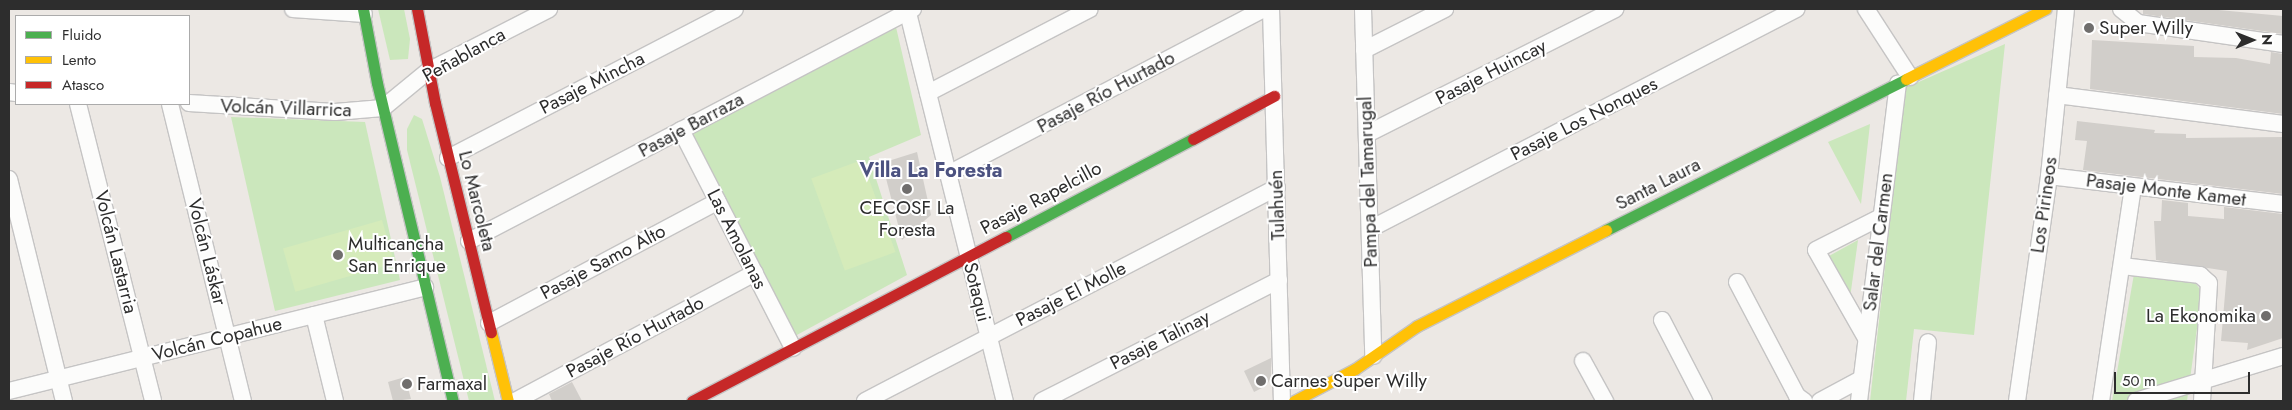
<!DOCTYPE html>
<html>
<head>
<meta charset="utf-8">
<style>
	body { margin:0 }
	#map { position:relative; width:2292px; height:410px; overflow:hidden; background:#ece8e4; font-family:Jost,sans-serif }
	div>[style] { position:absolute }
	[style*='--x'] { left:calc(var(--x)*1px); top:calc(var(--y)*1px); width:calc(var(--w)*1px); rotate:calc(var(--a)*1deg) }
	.green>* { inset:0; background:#cbe7bc }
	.pitch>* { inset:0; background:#d5ebba; transform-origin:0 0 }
	.building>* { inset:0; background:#d1ceca }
	.roads { filter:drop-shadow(1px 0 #c5c4c4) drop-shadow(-1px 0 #c5c4c4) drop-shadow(0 1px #c5c4c4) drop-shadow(0 -1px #c5c4c4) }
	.street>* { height:16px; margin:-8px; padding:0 8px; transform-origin:8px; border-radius:8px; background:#fcfcfb }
	.fast>* { height:11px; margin:-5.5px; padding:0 5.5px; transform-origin:5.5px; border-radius:5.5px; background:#4caf50 }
	.slow>* { height:11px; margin:-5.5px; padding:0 5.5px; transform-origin:5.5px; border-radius:5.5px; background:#ffc107 }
	.jam>* { height:11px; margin:-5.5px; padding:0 5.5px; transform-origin:5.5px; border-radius:5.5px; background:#c62828 }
	.dots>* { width:14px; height:14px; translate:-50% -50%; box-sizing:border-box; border:2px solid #fff; border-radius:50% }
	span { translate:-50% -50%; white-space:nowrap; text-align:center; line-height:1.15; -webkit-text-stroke:4px #fff; paint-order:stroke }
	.poi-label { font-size:19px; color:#2d2d2d }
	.left { translate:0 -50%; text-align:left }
	.right { translate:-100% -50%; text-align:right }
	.street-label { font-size:19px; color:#2d2d2d }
	.neighbourhood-label { font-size:20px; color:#4c5280; font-weight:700 }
	.frame { position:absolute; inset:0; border:10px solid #2d2d2d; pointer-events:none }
	.legend { position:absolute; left:15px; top:15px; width:175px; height:90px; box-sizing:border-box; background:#fff; border:1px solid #ababab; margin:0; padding:6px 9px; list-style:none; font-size:15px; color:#2d2d2d }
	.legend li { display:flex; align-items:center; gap:10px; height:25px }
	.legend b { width:25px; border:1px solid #ababab }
	.north { position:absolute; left:2227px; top:15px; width:50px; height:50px; -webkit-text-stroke:4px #fff; paint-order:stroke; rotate:89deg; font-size:14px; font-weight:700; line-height:20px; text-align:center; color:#2d2d2d }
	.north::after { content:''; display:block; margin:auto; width:18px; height:22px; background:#2d2d2d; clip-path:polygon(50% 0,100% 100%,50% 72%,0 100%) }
	.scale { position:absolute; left:2114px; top:372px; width:136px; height:22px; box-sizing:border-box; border:2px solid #2d2d2d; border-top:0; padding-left:6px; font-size:15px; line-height:18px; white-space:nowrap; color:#2d2d2d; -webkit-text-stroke:4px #fff; paint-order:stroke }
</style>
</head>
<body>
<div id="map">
	<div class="green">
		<div style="clip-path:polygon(378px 9px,404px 9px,410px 39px,408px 59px,390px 60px)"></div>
		<div style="clip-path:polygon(896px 27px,921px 135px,869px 157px,907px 275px,795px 336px,693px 134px)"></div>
		<div style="clip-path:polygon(2005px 44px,1974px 335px,1914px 329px,1906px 401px,1870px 401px,1905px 88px)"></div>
		<div style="clip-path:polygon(414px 115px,422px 119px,440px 177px,495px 401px,469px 401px,407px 150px,407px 129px)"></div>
		<div style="clip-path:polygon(231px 117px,365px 122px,400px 280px,275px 311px)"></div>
		<div style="clip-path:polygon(1870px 124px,1861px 204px,1828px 142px)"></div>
		<div style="clip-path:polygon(1858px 240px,1850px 298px,1829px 256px)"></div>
		<div style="clip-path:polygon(2134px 274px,2193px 280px,2202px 292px,2187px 401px,2112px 401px)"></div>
	</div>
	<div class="pitch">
		<div style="left:862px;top:160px;width:98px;height:54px;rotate:70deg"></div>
		<div style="left:382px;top:220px;width:45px;height:103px;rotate:74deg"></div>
	</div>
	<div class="building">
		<div style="clip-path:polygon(2143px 9px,2208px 9px,2283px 16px,2283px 34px,2143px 14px)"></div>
		<div style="clip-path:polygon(2092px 40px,2194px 46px,2194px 57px,2236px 58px,2270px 64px,2271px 52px,2283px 54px,2283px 114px,2090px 89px)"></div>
		<div style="clip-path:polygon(2077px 121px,2155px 130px,2154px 133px,2186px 134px,2186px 138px,2283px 137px,2283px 194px,2083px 170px,2087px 141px,2075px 140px)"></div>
		<div style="clip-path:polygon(917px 152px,931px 215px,902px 240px,882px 163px)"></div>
		<div style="clip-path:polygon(2162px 200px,2188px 203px,2188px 216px,2224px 219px,2224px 207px,2283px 214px,2283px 338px,2247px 350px,2248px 343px,2221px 341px,2227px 271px,2156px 260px,2154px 221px,2161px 221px)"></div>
		<div style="clip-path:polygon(1271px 358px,1271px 378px,1266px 386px,1254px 392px,1244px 371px)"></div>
		<div style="clip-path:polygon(405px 377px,411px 399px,393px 401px,388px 382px)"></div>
		<div style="clip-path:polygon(572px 382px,582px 401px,552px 401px,549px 394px)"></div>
	</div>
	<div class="roads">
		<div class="street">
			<div style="--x:293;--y:9;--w:71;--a:4"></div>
			<div style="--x:907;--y:9;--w:404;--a:76"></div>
			<div style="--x:1271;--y:9;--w:392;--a:88.4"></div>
			<div style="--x:1363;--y:9;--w:347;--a:88.3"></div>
			<div style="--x:1866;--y:9;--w:81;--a:57.1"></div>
			<div style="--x:2121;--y:9;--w:22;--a:39"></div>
			<div style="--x:2138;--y:23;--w:147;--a:8.2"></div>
			<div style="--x:1364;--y:50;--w:91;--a:-26.8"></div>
			<div style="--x:9;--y:92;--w:7;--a:8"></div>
			<div style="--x:928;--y:93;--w:182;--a:-27.4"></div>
			<div style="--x:2057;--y:95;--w:228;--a:7.3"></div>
			<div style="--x:189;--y:103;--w:146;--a:3.5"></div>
			<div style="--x:335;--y:112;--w:48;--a:-4.8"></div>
			<div style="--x:383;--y:108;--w:58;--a:-39.4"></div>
			<div style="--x:428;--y:71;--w:136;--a:-27.1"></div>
			<div style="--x:78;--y:104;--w:306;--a:75.8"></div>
			<div style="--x:170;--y:104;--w:306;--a:76.2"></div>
			<div style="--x:681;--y:130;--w:245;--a:62.8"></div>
			<div style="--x:1367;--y:134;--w:278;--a:-26.7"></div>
			<div style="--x:448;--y:158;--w:323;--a:-27.4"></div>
			<div style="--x:948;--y:174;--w:356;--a:-27.6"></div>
			<div style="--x:2049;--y:176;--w:236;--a:6.8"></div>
			<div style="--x:9;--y:179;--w:229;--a:76.1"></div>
			<div style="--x:1370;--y:229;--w:480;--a:-27.3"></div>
			<div style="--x:469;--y:241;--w:501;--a:-27.59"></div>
			<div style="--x:2122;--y:266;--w:79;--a:6.6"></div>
			<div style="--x:2200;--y:275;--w:12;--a:42"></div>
			<div style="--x:2209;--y:283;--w:118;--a:93.4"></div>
			<div style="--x:1737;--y:282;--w:129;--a:62.2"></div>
			<div style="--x:1797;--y:396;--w:9;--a:36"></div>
			<div style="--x:314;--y:315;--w:89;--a:76.3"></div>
			<div style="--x:1662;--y:320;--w:91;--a:62.6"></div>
			<div style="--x:489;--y:323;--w:259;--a:-28"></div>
			<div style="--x:1866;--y:338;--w:101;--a:-119.6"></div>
			<div style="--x:1816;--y:250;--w:73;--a:-26.9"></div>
			<div style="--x:1583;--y:361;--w:46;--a:61.2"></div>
			<div style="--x:9;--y:391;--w:429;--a:-14"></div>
			<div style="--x:515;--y:401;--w:272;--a:-28.1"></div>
			<div style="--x:865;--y:401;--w:464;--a:-27.4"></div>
			<div style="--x:1042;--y:401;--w:266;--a:-27"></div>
			<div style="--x:1820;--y:401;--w:47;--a:-28.2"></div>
			<div style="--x:1859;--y:401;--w:320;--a:-83"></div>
			<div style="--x:1922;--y:401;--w:59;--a:-84.2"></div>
			<div style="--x:2017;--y:401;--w:227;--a:-81.9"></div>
			<div style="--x:2049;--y:176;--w:168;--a:-84.2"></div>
			<div style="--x:2101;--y:401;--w:217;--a:-81.5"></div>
			<div style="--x:2136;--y:401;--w:154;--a:-17"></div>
		</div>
		<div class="fast">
			<div style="--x:363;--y:9;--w:75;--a:79.3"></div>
			<div style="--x:377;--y:83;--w:327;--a:76.6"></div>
			<div style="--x:1606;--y:230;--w:336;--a:-26.7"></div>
			<div style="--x:1006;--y:237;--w:211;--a:-27.7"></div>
		</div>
		<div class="slow">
			<div style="--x:1906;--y:79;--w:156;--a:-26.7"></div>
			<div style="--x:491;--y:332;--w:71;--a:76.2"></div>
			<div style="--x:1294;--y:401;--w:69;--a:-27.7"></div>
			<div style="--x:1355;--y:369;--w:75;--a:-34.7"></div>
			<div style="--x:1417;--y:326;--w:212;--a:-26.9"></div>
		</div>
		<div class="jam">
			<div style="--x:417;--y:9;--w:96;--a:79.2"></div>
			<div style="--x:435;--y:103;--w:236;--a:76.3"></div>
			<div style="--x:1193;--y:139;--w:92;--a:-28"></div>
			<div style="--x:692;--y:401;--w:354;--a:-27.6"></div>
		</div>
	</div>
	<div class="dots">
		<div style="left:2089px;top:28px;background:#706e6d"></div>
		<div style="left:907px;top:189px;background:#706e6d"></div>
		<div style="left:338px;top:255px;background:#706e6d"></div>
		<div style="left:2266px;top:316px;background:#706e6d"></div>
		<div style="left:1261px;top:381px;background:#706e6d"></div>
		<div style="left:407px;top:384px;background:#706e6d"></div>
	</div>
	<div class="poi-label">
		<span class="left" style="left:2099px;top:28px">Super Willy</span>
		<span style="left:907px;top:219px">CECOSF La<br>Foresta</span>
		<span class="left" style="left:348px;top:255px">Multicancha<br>San Enrique</span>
		<span class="right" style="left:2256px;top:316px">La Ekonomika</span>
		<span class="left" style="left:1271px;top:381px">Carnes Super Willy</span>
		<span class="left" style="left:417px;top:384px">Farmaxal</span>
	</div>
	<div class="street-label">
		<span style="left:464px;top:55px;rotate:-29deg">Peñablanca</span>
		<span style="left:1491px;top:72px;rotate:-27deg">Pasaje Huincay</span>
		<span style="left:592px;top:83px;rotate:-27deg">Pasaje Mincha</span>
		<span style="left:1106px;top:92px;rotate:-28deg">Pasaje Río Hurtado</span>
		<span style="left:286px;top:108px;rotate:2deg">Volcán Villarrica</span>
		<span style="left:1584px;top:119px;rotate:-27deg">Pasaje Los Nonques</span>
		<span style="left:691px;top:125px;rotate:-28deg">Pasaje Barraza</span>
		<span style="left:1368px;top:182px;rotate:-92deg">Pampa del Tamarugal</span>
		<span style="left:1658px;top:184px;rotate:-27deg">Santa Laura</span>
		<span style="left:2166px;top:190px;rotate:7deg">Pasaje Monte Kamet</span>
		<span style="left:1041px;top:198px;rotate:-28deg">Pasaje Rapelcillo</span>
		<span style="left:477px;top:201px;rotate:76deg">Lo Marcoleta</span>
		<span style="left:1277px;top:205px;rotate:-92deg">Tulahuén</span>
		<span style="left:2044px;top:205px;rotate:-82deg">Los Pirineos</span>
		<span style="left:737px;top:239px;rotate:63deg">Las Amolanas</span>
		<span style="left:1878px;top:242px;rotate:-83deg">Salar del Carmen</span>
		<span style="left:116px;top:252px;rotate:76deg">Volcán Lastarria</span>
		<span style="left:207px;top:252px;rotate:76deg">Volcán Láskar</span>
		<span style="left:603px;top:262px;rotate:-28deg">Pasaje Samo Alto</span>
		<span style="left:977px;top:292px;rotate:76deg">Sotaqui</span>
		<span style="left:1071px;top:294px;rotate:-27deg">Pasaje El Molle</span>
		<span style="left:635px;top:337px;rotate:-28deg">Pasaje Río Hurtado</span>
		<span style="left:217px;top:339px;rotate:-14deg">Volcán Copahue</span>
		<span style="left:1160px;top:340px;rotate:-27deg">Pasaje Talinay</span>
	</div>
	<div class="neighbourhood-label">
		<span style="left:931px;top:170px">Villa La Foresta</span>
	</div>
	<div class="frame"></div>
	<ul class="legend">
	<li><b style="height:6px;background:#4caf50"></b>Fluido</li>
	<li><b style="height:6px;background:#ffc107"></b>Lento</li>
	<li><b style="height:6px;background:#c62828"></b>Atasco</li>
	</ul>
	<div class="north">N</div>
	<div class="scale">50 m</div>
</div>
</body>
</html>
